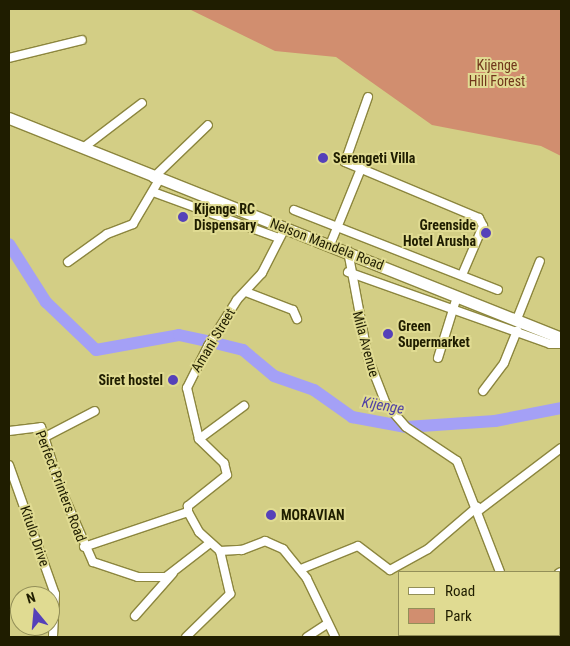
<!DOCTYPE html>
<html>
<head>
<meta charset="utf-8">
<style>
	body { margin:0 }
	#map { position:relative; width:570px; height:646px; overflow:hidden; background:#d3ce85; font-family:"Roboto Condensed",sans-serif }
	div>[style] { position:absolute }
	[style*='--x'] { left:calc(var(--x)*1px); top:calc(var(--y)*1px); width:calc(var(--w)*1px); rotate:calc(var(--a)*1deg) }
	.green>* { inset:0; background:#d18e6f }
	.river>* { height:12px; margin:-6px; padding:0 6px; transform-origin:6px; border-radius:6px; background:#a4a0f6 }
	.roads { filter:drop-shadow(1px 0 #8c863e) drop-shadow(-1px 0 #8c863e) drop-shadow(0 1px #8c863e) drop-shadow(0 -1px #8c863e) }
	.minor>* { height:8px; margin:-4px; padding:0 4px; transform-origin:4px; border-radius:4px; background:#fff }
	.secondary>* { height:11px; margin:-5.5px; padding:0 5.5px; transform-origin:5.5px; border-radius:5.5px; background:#fff }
	.dots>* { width:14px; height:14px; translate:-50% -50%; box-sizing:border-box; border:2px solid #e0db92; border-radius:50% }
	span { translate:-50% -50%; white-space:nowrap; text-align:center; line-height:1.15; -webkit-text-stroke:4px #e0db92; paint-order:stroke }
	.park-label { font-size:14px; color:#71371b }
	.poi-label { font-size:14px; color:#1f1d00; font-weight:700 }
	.left { translate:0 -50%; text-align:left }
	.right { translate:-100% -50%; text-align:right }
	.street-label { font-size:14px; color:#1f1d00 }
	.water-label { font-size:15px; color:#5042a5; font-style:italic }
	.frame { position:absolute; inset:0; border:10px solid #1f1d00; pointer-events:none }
	.legend { position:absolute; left:398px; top:571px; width:162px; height:65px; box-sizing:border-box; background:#e0db92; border:1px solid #938f58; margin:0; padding:6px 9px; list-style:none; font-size:15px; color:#1f1d00 }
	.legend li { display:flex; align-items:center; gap:10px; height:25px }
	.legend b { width:25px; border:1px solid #938f58 }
	.north { position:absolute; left:10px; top:586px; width:50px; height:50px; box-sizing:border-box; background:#e0db92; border:1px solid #938f58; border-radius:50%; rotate:343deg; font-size:14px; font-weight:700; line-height:20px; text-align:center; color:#1f1d00 }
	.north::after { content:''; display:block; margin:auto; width:18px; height:22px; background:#5541b9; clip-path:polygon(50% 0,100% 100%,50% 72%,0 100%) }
</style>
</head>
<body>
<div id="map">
	<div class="green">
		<div style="clip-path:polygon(189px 9px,561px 9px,561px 156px,541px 146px,432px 125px,336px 57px,275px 51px)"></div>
	</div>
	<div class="river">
		<div style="--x:9;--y:244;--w:69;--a:57.5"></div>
		<div style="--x:46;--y:302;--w:69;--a:43.8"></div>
		<div style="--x:96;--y:350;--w:84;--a:-10.2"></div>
		<div style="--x:179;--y:335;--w:29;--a:12"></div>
		<div style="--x:219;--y:344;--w:25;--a:14"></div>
		<div style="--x:243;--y:350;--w:40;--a:40"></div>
		<div style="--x:274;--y:376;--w:42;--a:19.3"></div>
		<div style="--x:314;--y:390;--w:47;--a:35.4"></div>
		<div style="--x:352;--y:417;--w:55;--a:10.5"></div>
		<div style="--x:406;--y:427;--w:89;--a:-3.9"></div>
		<div style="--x:495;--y:421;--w:67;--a:-11.1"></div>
	</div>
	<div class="roads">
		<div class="minor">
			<div style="--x:9;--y:58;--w:75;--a:-13.9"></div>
			<div style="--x:368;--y:97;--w:69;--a:109.5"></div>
			<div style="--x:345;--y:162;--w:145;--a:22.7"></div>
			<div style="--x:479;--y:218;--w:9;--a:63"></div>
			<div style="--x:483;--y:226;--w:53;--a:113.2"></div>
			<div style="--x:83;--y:148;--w:74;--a:-37.3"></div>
			<div style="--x:153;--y:178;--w:76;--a:-43.9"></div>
			<div style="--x:153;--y:192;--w:134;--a:20.1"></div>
			<div style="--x:294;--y:210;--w:219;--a:21.4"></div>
			<div style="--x:285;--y:228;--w:51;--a:117.1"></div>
			<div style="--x:262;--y:273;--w:37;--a:133"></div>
			<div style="--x:237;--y:300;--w:54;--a:122.2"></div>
			<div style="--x:208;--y:346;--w:47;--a:116.6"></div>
			<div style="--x:187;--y:388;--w:52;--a:76.8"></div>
			<div style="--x:199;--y:439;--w:35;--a:44"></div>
			<div style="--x:224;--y:463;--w:12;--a:76"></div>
			<div style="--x:227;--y:475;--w:50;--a:141.5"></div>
			<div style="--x:188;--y:506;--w:6;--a:90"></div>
			<div style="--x:188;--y:512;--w:23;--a:61"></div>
			<div style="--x:199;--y:532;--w:28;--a:42"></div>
			<div style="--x:220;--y:551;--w:22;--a:-3"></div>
			<div style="--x:242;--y:550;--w:25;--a:-21"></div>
			<div style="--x:265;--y:541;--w:20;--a:24"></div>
			<div style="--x:283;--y:549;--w:38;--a:51"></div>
			<div style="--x:307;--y:579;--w:64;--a:64.2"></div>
			<div style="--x:330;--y:245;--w:80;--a:-67.9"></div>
			<div style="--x:348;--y:251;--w:109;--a:79.4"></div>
			<div style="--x:368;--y:358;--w:49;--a:68.6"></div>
			<div style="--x:386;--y:404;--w:30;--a:49"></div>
			<div style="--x:406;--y:427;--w:61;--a:33.7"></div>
			<div style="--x:457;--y:461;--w:119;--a:68.8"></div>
			<div style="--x:68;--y:262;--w:48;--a:-35.7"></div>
			<div style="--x:107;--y:234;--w:28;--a:-21"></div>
			<div style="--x:133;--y:224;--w:51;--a:-59.4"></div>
			<div style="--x:348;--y:272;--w:214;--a:19.6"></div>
			<div style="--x:550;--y:344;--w:11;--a:0"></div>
			<div style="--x:246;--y:292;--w:50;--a:21"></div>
			<div style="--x:293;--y:310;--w:10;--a:66"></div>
			<div style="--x:517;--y:319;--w:62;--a:-68.4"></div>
			<div style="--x:438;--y:358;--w:58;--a:-72.8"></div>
			<div style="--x:483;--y:391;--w:35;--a:-53"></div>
			<div style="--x:504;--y:363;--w:35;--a:-68"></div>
			<div style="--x:9;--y:431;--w:32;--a:-7"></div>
			<div style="--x:41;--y:427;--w:63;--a:72.4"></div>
			<div style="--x:60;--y:487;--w:82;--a:66.3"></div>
			<div style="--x:93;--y:562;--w:47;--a:18.4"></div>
			<div style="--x:138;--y:577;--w:28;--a:0"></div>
			<div style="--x:166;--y:577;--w:56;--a:-37.7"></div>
			<div style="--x:45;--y:437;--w:56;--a:-27.5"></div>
			<div style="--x:199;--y:439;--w:56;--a:-36.3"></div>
			<div style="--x:9;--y:465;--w:137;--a:70.4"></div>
			<div style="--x:55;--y:594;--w:43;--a:92.7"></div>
			<div style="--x:478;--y:511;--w:104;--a:-37.2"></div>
			<div style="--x:84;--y:547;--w:110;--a:-18.6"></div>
			<div style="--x:301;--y:569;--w:61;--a:-22"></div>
			<div style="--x:358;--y:546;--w:40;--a:37"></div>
			<div style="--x:390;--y:570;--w:43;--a:-28.9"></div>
			<div style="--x:428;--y:549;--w:65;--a:-40.6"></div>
			<div style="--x:559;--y:573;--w:2;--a:-27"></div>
			<div style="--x:135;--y:616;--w:57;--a:-48.5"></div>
			<div style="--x:517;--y:635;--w:2;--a:63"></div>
			<div style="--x:186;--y:637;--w:62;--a:-44.3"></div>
			<div style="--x:230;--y:594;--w:44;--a:-103.1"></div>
			<div style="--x:307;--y:637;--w:24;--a:-33"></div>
			<div style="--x:410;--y:637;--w:6;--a:-18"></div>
		</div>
		<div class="secondary">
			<div style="--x:9;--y:118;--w:594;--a:21.73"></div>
		</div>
	</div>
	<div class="dots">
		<div style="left:323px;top:158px;background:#5541b9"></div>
		<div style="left:183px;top:217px;background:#5541b9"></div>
		<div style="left:486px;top:233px;background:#5541b9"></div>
		<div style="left:388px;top:334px;background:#5541b9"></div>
		<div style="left:173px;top:380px;background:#5541b9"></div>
		<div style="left:271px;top:515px;background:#5541b9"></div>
	</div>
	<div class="park-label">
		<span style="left:497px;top:73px">Kijenge<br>Hill Forest</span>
	</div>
	<div class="poi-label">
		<span class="left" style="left:333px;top:158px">Serengeti Villa</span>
		<span class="left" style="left:194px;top:217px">Kijenge RC<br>Dispensary</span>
		<span class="right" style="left:476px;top:233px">Greenside<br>Hotel Arusha</span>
		<span class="left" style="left:398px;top:334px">Green<br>Supermarket</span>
		<span class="right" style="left:163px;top:380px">Siret hostel</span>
		<span class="left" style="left:281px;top:515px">MORAVIAN</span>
	</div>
	<div class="street-label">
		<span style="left:327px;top:244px;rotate:21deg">Nelson Mandela Road</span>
		<span style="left:213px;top:340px;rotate:-59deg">Amani Street</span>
		<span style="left:366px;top:344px;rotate:75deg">Mila Avenue</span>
		<span style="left:61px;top:486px;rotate:69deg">Perfect Printers Road</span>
		<span style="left:35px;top:536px;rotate:71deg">Kitulo Drive</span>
	</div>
	<div class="water-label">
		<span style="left:383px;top:406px;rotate:10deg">Kijenge</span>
	</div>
	<div class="frame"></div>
	<ul class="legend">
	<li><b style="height:6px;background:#fff"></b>Road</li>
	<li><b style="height:14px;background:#d18e6f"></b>Park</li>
	</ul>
	<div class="north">N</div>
</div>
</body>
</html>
